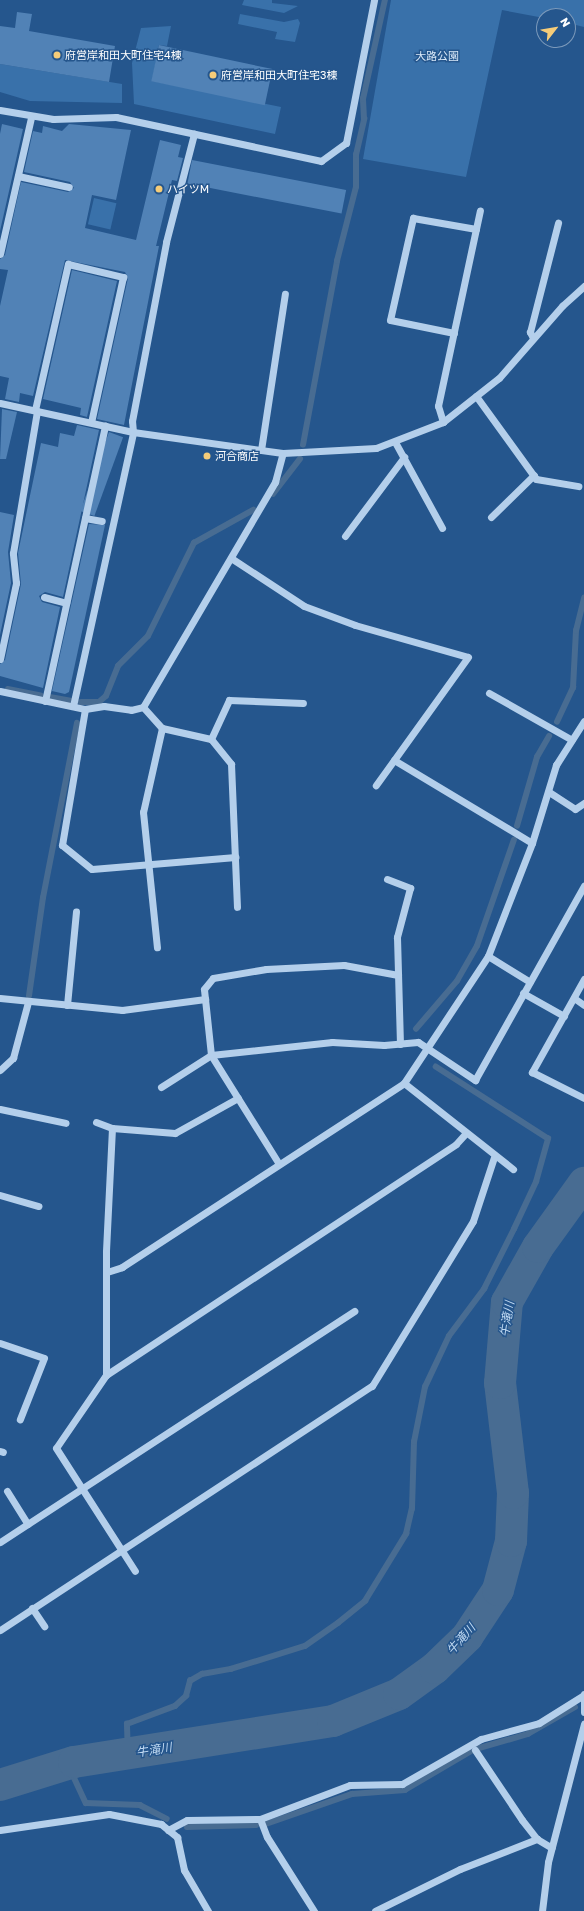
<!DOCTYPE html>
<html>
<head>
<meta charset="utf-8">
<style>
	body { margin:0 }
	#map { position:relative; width:584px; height:1911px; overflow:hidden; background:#25568d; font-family:"Golos Text","Noto Sans JP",sans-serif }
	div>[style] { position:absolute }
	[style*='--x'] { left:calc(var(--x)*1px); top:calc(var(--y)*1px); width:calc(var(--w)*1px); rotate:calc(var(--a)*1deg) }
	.green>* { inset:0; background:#3971aa; transform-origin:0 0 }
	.stream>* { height:5.5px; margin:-2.75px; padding:0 2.75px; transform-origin:2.75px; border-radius:2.75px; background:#486c92 }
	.river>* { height:32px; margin:-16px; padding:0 16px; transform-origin:16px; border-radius:16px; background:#486c92 }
	.building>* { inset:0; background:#5182b6; transform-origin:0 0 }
	.minor>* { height:7px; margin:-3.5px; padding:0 3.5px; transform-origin:3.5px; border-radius:3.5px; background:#b4cfeb }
	.dots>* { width:11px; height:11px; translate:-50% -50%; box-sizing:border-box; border:2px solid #25568d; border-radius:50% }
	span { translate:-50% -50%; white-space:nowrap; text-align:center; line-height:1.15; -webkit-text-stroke:3px #25568d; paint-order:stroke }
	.poi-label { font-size:11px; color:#fff }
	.left { translate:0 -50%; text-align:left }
	.park-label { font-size:11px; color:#d9e8f8 }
	.water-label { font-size:12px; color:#c0d9f2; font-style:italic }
	.north { position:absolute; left:536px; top:8px; width:40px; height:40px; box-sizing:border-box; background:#25568d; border:1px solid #7c9abb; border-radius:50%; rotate:59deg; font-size:11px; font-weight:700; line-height:16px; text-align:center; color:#fff }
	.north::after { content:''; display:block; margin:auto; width:14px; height:18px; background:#f5cc79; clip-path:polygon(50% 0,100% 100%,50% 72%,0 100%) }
</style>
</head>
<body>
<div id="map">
	<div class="green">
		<div style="clip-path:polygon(244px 0,272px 0,272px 3px,298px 6px,284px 13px,242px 5px)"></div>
		<div style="clip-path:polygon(391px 0,584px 0,584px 27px,568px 23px,568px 16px,544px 18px,502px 10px,466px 177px,363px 159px)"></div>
		<div style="clip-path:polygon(240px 14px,284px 22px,298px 19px,300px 23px,295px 42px,275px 39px,277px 32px,238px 24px)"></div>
		<div style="clip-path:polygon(171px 26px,167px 46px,159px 45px,152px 81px,281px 107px,275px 134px,134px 104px,132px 63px,141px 28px)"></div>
		<div style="clip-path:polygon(0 64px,122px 84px,122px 103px,30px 101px,0 92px)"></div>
		<div style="left:94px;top:198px;width:23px;height:27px;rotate:13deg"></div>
	</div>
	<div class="stream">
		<div style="--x:303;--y:445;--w:187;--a:-79.5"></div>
		<div style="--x:337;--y:261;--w:76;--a:-75.6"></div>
		<div style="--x:356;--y:187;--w:32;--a:-90"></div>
		<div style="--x:356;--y:155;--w:37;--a:-77"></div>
		<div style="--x:364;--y:119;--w:20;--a:-93"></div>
		<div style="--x:363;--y:99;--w:101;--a:-77.5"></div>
		<div style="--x:273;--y:494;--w:44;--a:-52.4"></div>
		<div style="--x:8;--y:689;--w:33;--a:11"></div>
		<div style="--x:50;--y:697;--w:22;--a:10"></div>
		<div style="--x:81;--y:702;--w:18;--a:0"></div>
		<div style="--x:99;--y:702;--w:9;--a:-41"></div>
		<div style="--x:106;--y:696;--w:32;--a:-68"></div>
		<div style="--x:118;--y:666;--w:42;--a:-45"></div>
		<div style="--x:148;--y:636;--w:104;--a:-63.7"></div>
		<div style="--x:194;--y:543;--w:68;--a:-29.2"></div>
		<div style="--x:557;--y:722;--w:38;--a:-65"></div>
		<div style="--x:573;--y:688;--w:57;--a:-87"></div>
		<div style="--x:576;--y:631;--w:34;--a:-76"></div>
		<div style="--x:517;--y:826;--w:72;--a:-73.8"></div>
		<div style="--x:537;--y:757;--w:24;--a:-60"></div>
		<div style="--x:29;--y:996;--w:99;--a:-81.9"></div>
		<div style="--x:43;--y:898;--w:178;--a:-79"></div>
		<div style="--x:416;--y:1029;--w:63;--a:-49.5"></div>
		<div style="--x:457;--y:981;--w:40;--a:-60.3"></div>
		<div style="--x:477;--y:946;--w:112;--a:-70.8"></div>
		<div style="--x:128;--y:1755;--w:31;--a:-92"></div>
		<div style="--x:127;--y:1724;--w:51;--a:-20.6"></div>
		<div style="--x:175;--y:1706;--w:15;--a:-42"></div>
		<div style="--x:186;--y:1696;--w:16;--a:-75"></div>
		<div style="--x:190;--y:1681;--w:14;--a:-30"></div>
		<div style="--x:202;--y:1674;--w:29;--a:-10"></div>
		<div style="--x:231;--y:1669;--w:77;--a:-17.3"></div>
		<div style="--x:305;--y:1646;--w:40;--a:-34.9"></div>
		<div style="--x:338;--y:1623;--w:35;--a:-39"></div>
		<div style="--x:365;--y:1601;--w:79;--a:-58.5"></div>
		<div style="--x:406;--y:1534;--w:26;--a:-77"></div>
		<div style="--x:412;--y:1509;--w:67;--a:-88.3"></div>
		<div style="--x:414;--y:1442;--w:56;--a:-78.7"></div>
		<div style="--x:425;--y:1387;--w:56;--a:-64.8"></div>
		<div style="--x:449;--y:1336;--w:59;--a:-53.3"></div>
		<div style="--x:484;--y:1289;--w:67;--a:-63.4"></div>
		<div style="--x:514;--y:1229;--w:52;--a:-64.9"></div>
		<div style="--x:536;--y:1182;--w:45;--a:-74.4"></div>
		<div style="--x:548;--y:1139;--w:133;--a:-147.3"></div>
		<div style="--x:68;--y:1764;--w:43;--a:65.2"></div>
		<div style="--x:86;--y:1803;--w:54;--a:2.1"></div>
		<div style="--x:140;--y:1805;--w:30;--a:27"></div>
		<div style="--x:266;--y:1824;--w:91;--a:-19.2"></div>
		<div style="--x:352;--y:1794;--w:53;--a:-4.3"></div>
		<div style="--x:405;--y:1790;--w:79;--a:-30.5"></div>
		<div style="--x:473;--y:1750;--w:57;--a:-16.2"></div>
		<div style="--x:528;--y:1734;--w:54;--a:-29.9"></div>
		<div style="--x:187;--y:1827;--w:69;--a:-1.7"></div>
	</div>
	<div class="river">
		<div style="--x:0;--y:1785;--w:77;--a:-17.3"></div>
		<div style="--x:74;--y:1762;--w:262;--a:-9"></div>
		<div style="--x:333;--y:1721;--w:71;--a:-22.2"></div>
		<div style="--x:399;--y:1694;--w:44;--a:-35.8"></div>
		<div style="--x:435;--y:1668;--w:45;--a:-44.1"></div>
		<div style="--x:467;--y:1637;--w:56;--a:-56.6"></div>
		<div style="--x:498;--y:1590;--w:51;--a:-75.1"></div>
		<div style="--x:511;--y:1541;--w:48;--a:-87.6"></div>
		<div style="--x:513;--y:1493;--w:111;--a:-96.7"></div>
		<div style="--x:500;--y:1383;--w:81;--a:-85.1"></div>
		<div style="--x:507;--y:1302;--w:63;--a:-60.6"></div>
		<div style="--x:538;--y:1247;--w:79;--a:-54.3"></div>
	</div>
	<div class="building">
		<div style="clip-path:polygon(17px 12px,32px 14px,29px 31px,115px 46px,109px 82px,0 64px,0 26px,15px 28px)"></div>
		<div style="left:159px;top:45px;width:116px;height:37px;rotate:12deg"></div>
		<div style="clip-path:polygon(2px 124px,23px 129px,0 231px,0 134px)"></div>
		<div style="clip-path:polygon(69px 124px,131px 130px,116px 200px,92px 195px,85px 228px,136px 240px,160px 140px,181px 145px,178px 157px,183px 158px,177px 181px,172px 180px,156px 246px,159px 246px,124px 425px,97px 419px,128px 278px,125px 272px,65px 260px,33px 396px,20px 393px,19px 402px,5px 399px,9px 378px,0 376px,0 306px,8px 270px,0 269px,0 259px,5px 255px,21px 182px,68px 192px,74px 188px,70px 182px,24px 172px,33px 131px,42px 133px,43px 126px,62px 131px)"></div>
		<div style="left:192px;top:160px;width:157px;height:24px;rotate:11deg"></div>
		<div style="clip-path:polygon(72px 270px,117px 281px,87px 417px,80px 415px,81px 408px,43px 399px)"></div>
		<div style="clip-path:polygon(2px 409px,17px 412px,6px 459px,0 459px)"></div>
		<div style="clip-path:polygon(77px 425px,99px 430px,63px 597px,45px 592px,39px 596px,42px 602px,60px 607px,43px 688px,0 676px,0 664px,5px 660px,21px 584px,18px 553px,41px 443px,58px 447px,60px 433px,74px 436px)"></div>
		<div style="left:109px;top:432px;width:15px;height:84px;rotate:20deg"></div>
		<div style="clip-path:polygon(0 512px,14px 515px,8px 552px,11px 583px,0 635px)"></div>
		<div style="clip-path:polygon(89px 524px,105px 525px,69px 692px,65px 694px,52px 691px)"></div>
	</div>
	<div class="minor">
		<div style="--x:0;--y:110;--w:54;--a:9.6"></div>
		<div style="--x:53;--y:119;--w:63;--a:-1.8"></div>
		<div style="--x:116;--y:117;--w:210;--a:12.1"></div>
		<div style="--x:321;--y:161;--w:31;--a:-36"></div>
		<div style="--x:346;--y:143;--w:146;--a:-78.9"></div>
		<div style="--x:18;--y:176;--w:52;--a:12.2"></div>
		<div style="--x:0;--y:254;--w:140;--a:-77.2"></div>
		<div style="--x:454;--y:333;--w:65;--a:-168.5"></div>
		<div style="--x:390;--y:320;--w:105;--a:-77.3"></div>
		<div style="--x:413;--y:218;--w:64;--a:9.9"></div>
		<div style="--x:533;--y:338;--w:7;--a:-117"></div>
		<div style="--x:530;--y:332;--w:113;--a:-75.6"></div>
		<div style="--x:476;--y:396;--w:102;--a:54.1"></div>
		<div style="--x:536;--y:479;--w:43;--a:9.5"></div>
		<div style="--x:0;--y:403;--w:136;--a:12.3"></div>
		<div style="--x:133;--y:432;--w:151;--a:8"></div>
		<div style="--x:283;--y:453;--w:93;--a:-3.1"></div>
		<div style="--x:376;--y:448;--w:72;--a:-21.2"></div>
		<div style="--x:443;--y:422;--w:71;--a:-38.2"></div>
		<div style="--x:499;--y:378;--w:96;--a:-48.8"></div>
		<div style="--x:562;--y:306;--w:30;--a:-42"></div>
		<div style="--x:35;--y:410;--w:150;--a:-77.3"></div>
		<div style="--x:68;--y:264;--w:57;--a:13.3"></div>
		<div style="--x:123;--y:277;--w:148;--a:102.4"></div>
		<div style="--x:443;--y:422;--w:17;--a:-107"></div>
		<div style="--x:438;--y:406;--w:200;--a:-77.9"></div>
		<div style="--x:395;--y:442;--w:98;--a:61.3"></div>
		<div style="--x:261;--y:450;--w:158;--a:-81.3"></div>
		<div style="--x:491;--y:517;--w:60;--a:-44.3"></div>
		<div style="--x:85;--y:518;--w:17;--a:10"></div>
		<div style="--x:345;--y:536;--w:99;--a:-53.2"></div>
		<div style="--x:231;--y:558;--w:87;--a:33.3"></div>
		<div style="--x:304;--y:606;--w:54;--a:20.4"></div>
		<div style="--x:355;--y:625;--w:117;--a:15.8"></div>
		<div style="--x:468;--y:657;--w:158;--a:125.7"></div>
		<div style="--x:44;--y:597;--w:23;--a:15"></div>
		<div style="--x:0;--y:659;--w:78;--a:-78.1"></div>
		<div style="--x:16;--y:583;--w:30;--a:-96"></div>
		<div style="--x:13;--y:553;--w:144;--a:-80.4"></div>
		<div style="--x:0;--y:691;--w:87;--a:12"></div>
		<div style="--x:85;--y:709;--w:138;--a:99.6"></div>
		<div style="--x:62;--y:845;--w:38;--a:39"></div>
		<div style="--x:92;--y:869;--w:144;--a:-4.8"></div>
		<div style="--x:489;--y:693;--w:95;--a:29.5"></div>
		<div style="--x:45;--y:701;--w:282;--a:-77.7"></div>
		<div style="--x:73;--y:706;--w:280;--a:-77.6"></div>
		<div style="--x:133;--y:432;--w:11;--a:-95"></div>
		<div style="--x:132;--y:421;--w:182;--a:-79.2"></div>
		<div style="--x:166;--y:242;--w:112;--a:-75.5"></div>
		<div style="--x:143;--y:707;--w:28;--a:48"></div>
		<div style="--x:162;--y:728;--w:86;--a:102.7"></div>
		<div style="--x:143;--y:812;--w:136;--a:84.1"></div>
		<div style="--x:85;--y:709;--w:19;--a:-9"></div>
		<div style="--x:104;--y:706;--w:27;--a:8"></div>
		<div style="--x:131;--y:710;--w:12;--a:-14"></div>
		<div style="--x:143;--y:707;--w:261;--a:-59.6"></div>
		<div style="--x:275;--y:482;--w:30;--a:-75"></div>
		<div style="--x:162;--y:728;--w:50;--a:12.7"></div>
		<div style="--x:211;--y:739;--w:32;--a:51"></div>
		<div style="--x:231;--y:764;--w:143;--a:87.6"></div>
		<div style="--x:211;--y:739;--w:43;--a:-65.2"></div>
		<div style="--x:229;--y:700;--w:74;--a:2.3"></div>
		<div style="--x:394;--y:760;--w:161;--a:31"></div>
		<div style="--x:549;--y:792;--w:31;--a:33"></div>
		<div style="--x:575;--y:809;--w:11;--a:-34"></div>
		<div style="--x:387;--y:879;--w:25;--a:21"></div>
		<div style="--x:410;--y:888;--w:51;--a:104.9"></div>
		<div style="--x:397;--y:937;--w:107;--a:88.4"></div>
		<div style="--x:488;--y:956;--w:49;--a:31.8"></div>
		<div style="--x:584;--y:979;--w:107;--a:119.2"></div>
		<div style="--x:532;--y:1072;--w:58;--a:26.6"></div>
		<div style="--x:523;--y:993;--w:47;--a:29.3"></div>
		<div style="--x:0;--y:998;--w:123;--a:5.6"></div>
		<div style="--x:122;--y:1010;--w:84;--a:-7.5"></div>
		<div style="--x:574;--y:998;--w:12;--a:35"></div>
		<div style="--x:67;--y:1005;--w:94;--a:-84.5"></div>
		<div style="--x:0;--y:1070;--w:18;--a:-43"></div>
		<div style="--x:13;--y:1058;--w:58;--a:-75"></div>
		<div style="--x:404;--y:1083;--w:139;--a:38.3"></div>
		<div style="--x:161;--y:1087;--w:59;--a:-32.6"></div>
		<div style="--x:211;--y:1055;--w:122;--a:-6.1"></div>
		<div style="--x:332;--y:1042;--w:52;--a:3.3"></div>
		<div style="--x:384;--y:1045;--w:34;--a:-5"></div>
		<div style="--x:418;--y:1042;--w:69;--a:33.7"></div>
		<div style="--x:475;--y:1080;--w:223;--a:-60.7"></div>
		<div style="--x:0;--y:1109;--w:67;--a:12"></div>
		<div style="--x:96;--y:1122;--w:17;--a:21"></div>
		<div style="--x:112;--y:1128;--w:63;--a:4.5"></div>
		<div style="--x:175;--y:1133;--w:72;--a:-29.1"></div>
		<div style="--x:112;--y:1128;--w:124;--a:92.8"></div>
		<div style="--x:106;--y:1252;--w:123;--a:90"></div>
		<div style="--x:106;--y:1375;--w:88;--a:124.4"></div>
		<div style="--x:56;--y:1448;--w:146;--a:57.3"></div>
		<div style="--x:279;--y:1164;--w:128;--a:-122"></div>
		<div style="--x:211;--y:1055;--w:66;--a:-96.1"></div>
		<div style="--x:204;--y:989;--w:14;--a:-51"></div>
		<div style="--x:213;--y:978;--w:54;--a:-9.6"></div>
		<div style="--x:266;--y:969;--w:78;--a:-2.9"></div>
		<div style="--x:344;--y:965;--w:55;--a:10.5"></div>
		<div style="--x:0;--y:1195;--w:40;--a:16"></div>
		<div style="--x:107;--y:1272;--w:16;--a:-18"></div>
		<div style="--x:122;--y:1267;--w:337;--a:-33.1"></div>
		<div style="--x:404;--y:1083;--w:152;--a:-56.5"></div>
		<div style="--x:488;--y:956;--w:121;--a:-68.7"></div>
		<div style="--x:532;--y:843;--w:82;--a:-72.9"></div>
		<div style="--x:556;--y:765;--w:52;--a:-57.5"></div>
		<div style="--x:0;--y:1343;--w:46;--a:18.8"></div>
		<div style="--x:44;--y:1358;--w:66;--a:111.5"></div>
		<div style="--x:106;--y:1375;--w:419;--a:-33.4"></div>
		<div style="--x:456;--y:1144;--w:13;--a:-48"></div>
		<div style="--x:0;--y:1451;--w:3;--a:18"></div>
		<div style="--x:7;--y:1491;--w:39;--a:58"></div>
		<div style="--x:0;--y:1542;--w:423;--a:-33.1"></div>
		<div style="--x:32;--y:1608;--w:22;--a:56"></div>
		<div style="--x:0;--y:1630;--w:445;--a:-33.3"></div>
		<div style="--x:372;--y:1386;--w:193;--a:-58.5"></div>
		<div style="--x:473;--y:1221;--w:67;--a:-71.8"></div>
		<div style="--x:584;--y:1694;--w:18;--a:90"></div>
		<div style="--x:475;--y:1750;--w:84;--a:56.1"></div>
		<div style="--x:522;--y:1820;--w:24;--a:52"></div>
		<div style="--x:537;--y:1839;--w:17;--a:31"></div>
		<div style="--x:260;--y:1819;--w:19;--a:69"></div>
		<div style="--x:267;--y:1837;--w:88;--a:57.6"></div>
		<div style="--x:0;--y:1830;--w:110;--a:-8.4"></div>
		<div style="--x:109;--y:1814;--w:53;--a:10.9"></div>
		<div style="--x:161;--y:1824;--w:21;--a:39"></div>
		<div style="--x:177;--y:1837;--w:34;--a:78"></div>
		<div style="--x:184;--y:1870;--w:48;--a:59.7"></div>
		<div style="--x:168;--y:1830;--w:21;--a:-28"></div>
		<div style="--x:187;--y:1820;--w:73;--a:-0.8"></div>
		<div style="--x:260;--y:1819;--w:96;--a:-20.7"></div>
		<div style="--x:350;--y:1785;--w:52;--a:-1.1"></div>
		<div style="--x:402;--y:1784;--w:91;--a:-29.7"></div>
		<div style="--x:481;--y:1739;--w:60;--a:-15.4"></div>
		<div style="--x:539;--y:1723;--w:51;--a:-32.1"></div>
		<div style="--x:375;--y:1911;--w:95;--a:-26.3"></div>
		<div style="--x:460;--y:1869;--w:83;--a:-21.3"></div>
		<div style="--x:542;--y:1911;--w:49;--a:-83"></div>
		<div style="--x:548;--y:1862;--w:143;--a:-75.4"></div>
	</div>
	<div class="dots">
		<div style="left:57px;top:55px;background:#f5cc79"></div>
		<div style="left:213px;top:75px;background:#f5cc79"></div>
		<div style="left:159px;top:189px;background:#f5cc79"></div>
		<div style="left:207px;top:456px;background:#f5cc79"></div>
	</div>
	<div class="poi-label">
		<span class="left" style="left:65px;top:55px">府営岸和田大町住宅4棟</span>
		<span class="left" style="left:221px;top:75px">府営岸和田大町住宅3棟</span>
		<span class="left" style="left:167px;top:189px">ハイツM</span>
		<span class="left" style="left:215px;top:456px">河合商店</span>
	</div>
	<div class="park-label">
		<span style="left:437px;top:56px">大路公園</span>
	</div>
	<div class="water-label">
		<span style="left:507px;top:1319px;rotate:-81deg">牛滝川</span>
		<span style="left:461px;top:1639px;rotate:-49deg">牛滝川</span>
		<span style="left:154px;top:1750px;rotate:-9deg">牛滝川</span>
	</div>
	<div class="north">N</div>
</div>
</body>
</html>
